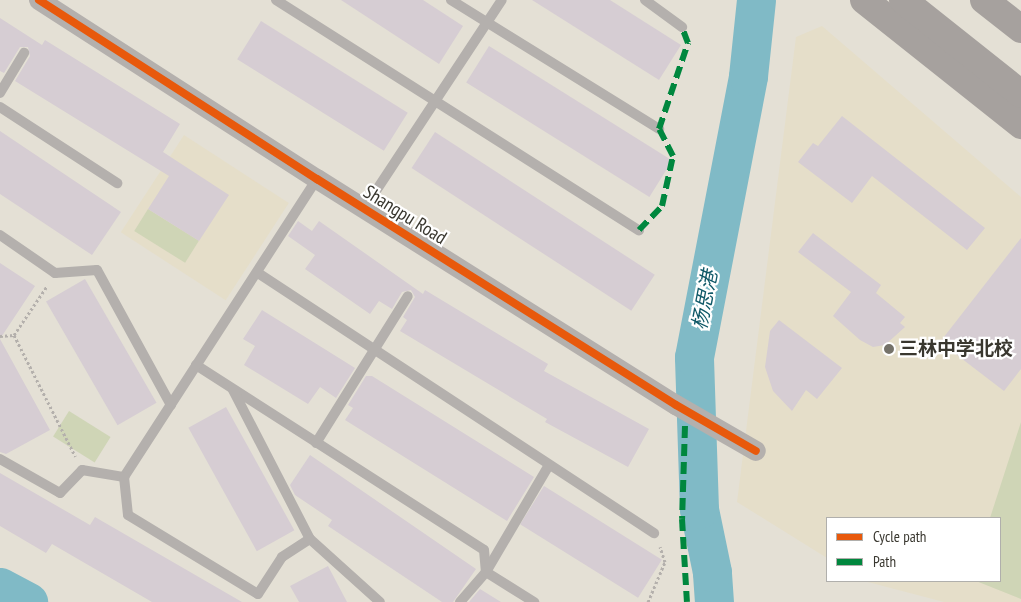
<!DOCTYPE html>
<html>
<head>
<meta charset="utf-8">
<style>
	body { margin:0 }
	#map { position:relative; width:1021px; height:602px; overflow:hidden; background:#e4e0d5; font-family:"PT Sans Narrow","Noto Sans SC",sans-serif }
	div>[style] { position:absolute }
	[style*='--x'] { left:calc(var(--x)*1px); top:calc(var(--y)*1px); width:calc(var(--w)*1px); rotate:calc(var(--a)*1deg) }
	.built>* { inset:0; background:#e5dec9; transform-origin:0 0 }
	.green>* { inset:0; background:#cfd5b6; transform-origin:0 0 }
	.river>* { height:39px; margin:-19.5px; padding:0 19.5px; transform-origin:19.5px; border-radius:19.5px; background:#80bac6 }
	.building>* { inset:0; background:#d6cdd3; transform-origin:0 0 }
	.path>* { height:3px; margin-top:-1.5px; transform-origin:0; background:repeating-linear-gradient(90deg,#b4b0ac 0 2.5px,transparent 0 5px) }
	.service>* { height:10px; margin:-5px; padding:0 5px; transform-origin:5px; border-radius:5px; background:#b4b0ad }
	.minor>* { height:20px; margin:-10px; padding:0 10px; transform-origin:10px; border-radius:10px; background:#b4b0ad }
	.trunk>* { height:28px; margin:-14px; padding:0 14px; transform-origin:14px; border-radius:14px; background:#a6a19e }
	.quiet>* { height:6px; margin-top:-3px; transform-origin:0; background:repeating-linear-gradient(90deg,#00873e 0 12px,transparent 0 18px) }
	.cycleway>* { height:8px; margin:-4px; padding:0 4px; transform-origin:4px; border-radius:4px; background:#e8590c }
	.dots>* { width:14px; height:14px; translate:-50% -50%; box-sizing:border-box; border:2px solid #fff; border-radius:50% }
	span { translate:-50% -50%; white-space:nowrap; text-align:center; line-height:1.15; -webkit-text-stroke:4.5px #fff; paint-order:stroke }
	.street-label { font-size:19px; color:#39372f }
	.poi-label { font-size:19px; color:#39372f; font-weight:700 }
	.left { translate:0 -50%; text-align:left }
	.water-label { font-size:20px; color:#0f5867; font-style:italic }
	.legend { position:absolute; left:826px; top:517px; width:175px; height:65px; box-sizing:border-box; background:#fff; border:1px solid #b0afac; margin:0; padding:6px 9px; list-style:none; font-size:15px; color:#39372f }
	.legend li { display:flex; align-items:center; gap:10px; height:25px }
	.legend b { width:25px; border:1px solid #b0afac }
</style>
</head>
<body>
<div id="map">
	<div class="built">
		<div style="clip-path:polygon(822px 26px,1021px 197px,1021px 602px,944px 602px,864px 581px,1000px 581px,1000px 518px,827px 518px,827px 558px,737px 502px,796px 37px)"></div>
		<div style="left:184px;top:135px;width:125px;height:116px;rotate:33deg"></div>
	</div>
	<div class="green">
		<div style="left:148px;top:209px;width:60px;height:26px;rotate:32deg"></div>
		<div style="left:69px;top:411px;width:49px;height:30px;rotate:32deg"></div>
		<div style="clip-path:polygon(1021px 422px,1021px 599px,976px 581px,1000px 581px,1000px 518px,990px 518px)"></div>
	</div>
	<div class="river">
		<div style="--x:0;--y:587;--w:32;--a:28"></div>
		<div style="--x:714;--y:602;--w:30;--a:-94"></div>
		<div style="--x:712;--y:572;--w:64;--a:-101.7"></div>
		<div style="--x:699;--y:509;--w:152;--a:-91.9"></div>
		<div style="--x:694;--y:357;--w:286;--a:-79.1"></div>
		<div style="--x:748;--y:76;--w:76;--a:-84"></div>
	</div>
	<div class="building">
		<div style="clip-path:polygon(341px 0,423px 0,463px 26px,439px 64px)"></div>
		<div style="clip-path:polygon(532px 0,610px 0,681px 45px,659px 80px)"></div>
		<div style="clip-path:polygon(0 18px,42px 45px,45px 40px,180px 124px,163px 152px,229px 195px,199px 241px,148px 209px,169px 176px,15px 81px,30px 56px,28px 47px,20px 47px,4px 73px,0 71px)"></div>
		<div style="left:261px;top:21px;width:173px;height:45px;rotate:32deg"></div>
		<div style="left:489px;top:46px;width:216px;height:43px;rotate:32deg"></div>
		<div style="clip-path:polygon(842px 116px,985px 228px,967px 250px,872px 176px,852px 203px,798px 162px,813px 143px,818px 146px)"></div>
		<div style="clip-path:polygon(0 131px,121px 212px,92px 255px,0 194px)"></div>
		<div style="left:435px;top:132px;width:262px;height:43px;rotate:33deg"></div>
		<div style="clip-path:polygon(298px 221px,312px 231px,319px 221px,423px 294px,425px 290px,548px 364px,544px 371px,649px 429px,628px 467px,545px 422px,547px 419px,400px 331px,407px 320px,403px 317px,415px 297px,411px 290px,402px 292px,392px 309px,379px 301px,370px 314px,305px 269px,315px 255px,288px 236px)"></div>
		<div style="clip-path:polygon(813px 233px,881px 285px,876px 293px,905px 317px,900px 323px,905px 327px,885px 345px,873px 347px,860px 340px,833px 316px,851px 292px,798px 252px)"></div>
		<div style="clip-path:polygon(1021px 238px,1021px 369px,1004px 391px,940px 342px)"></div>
		<div style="clip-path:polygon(0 263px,35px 286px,0 339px,50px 430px,6px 454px,0 452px)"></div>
		<div style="left:85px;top:279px;width:143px;height:45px;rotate:60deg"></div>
		<div style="clip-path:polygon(262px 310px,355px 368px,336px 398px,320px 387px,308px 404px,244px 365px,255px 346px,243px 339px)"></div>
		<div style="clip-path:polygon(779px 320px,842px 368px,817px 399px,806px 390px,792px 411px,773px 391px,765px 367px,770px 331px)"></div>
		<div style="clip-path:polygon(366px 376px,372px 376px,534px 477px,507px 521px,345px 420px,353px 408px,348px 405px)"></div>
		<div style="left:226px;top:407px;width:141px;height:43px;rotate:61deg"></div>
		<div style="clip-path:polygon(310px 455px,476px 569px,453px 602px,442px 602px,328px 526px,332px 520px,295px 495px,290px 485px)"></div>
		<div style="clip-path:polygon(0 473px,90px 525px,95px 517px,242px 602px,152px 602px,52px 544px,46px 553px,0 526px)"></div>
		<div style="left:544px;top:486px;width:139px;height:45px;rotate:32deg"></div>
		<div style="clip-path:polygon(328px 566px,347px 602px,299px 602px,290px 586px)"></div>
		<div style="clip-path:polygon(480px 589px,501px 602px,469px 602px)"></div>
	</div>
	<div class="path">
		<div style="--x:14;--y:335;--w:59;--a:-56"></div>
		<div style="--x:0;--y:336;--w:14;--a:-4"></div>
		<div style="--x:14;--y:335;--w:136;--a:63.2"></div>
		<div style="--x:648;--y:602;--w:43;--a:-67"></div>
		<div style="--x:665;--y:562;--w:16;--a:-108"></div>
	</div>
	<div class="service">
		<div style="--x:276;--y:0;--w:430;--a:32.4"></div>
		<div style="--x:451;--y:0;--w:245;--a:31.8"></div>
		<div style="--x:645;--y:0;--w:46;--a:36.1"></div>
		<div style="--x:0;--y:93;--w:47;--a:-59"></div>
		<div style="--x:0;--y:107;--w:140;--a:33"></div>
		<div style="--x:364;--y:209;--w:250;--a:-56.6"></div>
		<div style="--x:0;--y:235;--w:67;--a:34.6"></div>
		<div style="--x:55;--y:273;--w:42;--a:-4.1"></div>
		<div style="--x:97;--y:270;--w:154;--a:61.3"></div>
		<div style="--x:258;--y:273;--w:474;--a:33.3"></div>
		<div style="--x:196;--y:365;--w:342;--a:32.7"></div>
		<div style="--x:484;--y:550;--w:22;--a:85"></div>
		<div style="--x:486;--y:572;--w:57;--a:32"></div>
		<div style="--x:233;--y:390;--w:168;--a:62.7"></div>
		<div style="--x:316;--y:443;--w:173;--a:-58"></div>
		<div style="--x:0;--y:459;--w:69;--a:29.5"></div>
		<div style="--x:60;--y:493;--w:32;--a:-46"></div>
		<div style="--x:82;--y:470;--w:43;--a:9.5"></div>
		<div style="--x:124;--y:477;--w:355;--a:-57.1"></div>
		<div style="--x:124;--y:477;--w:38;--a:84"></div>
		<div style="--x:128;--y:515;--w:152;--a:31.3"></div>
		<div style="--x:258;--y:594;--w:44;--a:-57"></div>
		<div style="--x:282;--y:557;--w:33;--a:-33"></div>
		<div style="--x:310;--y:539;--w:94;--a:42"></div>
		<div style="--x:460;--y:602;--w:40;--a:-49"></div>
		<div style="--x:486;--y:572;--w:124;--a:-59.5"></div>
	</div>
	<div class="minor">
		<div style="--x:39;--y:0;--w:331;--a:32.8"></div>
		<div style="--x:317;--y:179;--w:424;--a:32.2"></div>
		<div style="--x:676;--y:405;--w:92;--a:29.9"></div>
	</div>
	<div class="trunk">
		<div style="--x:864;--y:0;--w:201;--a:38.5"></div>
		<div style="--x:903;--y:0;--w:151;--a:38.5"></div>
		<div style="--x:984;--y:0;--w:47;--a:38.1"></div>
	</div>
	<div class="quiet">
		<div style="--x:639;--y:230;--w:33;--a:-46"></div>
		<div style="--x:662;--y:206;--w:51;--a:-77.6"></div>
		<div style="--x:673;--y:156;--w:30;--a:-117"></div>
		<div style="--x:659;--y:129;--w:91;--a:-71.4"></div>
		<div style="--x:688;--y:43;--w:17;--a:-111"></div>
		<div style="--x:685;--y:426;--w:93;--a:91.8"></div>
		<div style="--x:682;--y:519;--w:83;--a:86.6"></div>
	</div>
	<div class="cycleway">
		<div style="--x:39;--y:0;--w:331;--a:32.8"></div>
		<div style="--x:317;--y:179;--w:424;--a:32.2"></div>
		<div style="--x:676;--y:405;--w:92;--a:29.9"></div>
	</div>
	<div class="dots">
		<div style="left:889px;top:349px;background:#757269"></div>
	</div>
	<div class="street-label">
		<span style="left:405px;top:215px;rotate:32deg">Shangpu Road</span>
	</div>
	<div class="poi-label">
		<span class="left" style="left:899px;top:349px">三林中学北校</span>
	</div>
	<div class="water-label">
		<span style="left:705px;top:300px;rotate:-79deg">杨思港</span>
	</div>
	<ul class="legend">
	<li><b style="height:6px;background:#e8590c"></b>Cycle path</li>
	<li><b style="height:6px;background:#00873e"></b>Path</li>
	</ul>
</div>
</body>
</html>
